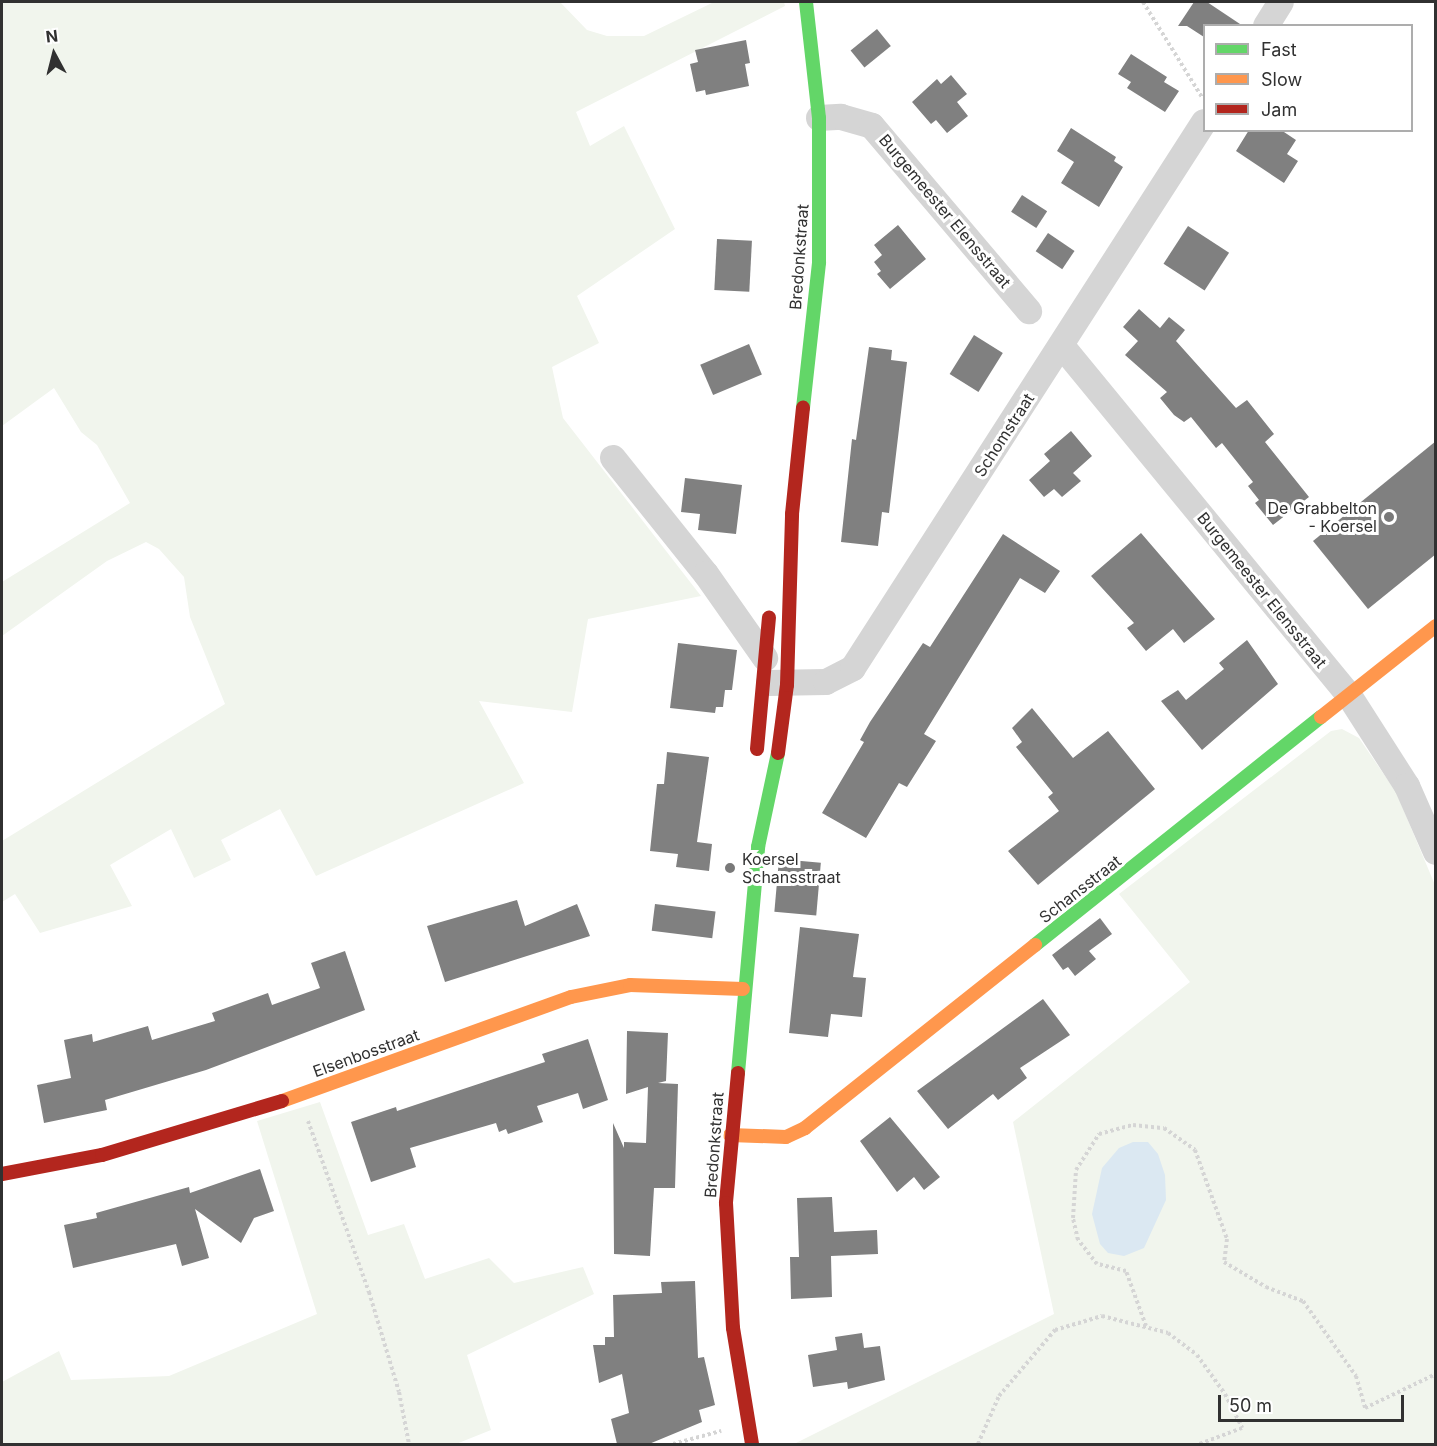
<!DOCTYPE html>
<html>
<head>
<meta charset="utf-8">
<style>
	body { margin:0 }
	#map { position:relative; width:1437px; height:1446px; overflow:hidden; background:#fff; font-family:Inter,sans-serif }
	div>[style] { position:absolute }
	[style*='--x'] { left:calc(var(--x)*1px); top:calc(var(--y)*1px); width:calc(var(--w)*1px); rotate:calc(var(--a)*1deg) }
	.green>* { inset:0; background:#f1f5ed }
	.water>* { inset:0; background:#dbe8f2 }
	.building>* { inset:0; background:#808080; transform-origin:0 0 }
	.path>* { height:4px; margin-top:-2px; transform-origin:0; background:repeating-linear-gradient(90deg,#d5d5d5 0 3px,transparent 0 6px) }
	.street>* { height:26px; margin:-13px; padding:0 13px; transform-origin:13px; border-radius:13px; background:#d5d5d5 }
	.fast>* { height:14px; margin:-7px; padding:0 7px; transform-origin:7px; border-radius:7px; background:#63d668 }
	.slow>* { height:14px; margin:-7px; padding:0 7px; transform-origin:7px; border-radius:7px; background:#ff974d }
	.jam>* { height:14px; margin:-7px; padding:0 7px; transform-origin:7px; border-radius:7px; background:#b3261e }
	.dots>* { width:16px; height:16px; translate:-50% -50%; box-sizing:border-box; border:3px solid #fff; border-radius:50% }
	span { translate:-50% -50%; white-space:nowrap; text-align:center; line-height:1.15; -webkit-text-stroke:6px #fff; paint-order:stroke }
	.street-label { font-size:16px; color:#313131 }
	.poi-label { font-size:16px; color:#313131 }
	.right { translate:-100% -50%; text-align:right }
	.left { translate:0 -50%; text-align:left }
	.frame { position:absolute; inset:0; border:3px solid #313131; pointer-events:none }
	.legend { position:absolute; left:1203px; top:24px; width:210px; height:108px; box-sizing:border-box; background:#fff; border:2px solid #adadad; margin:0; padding:8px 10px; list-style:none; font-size:18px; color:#313131 }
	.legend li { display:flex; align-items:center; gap:12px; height:30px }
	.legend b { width:30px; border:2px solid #adadad }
	.north { position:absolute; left:24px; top:24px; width:60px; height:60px; -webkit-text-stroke:4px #fff; paint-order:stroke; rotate:353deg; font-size:16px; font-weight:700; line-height:24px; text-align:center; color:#313131 }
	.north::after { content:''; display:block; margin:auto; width:21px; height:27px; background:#313131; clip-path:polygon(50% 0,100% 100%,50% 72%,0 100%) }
	.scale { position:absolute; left:1218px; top:1395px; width:186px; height:27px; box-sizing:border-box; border:3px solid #313131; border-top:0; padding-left:8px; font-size:18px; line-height:21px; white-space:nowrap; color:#313131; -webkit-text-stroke:4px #fff; paint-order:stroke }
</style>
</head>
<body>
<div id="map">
	<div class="green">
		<div style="clip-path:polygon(2px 2px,560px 2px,587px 30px,607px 36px,644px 36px,714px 2px,784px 2px,785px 6px,576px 112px,590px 146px,624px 126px,675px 229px,577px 296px,599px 343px,552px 367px,563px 418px,701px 596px,588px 619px,572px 712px,479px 701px,524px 783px,316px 876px,280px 809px,221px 840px,231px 860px,194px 878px,171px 829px,110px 865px,132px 906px,40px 933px,15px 894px,2px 902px,2px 841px,225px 704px,190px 617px,184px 577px,159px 549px,146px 542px,107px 561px,2px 636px,2px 582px,130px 503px,97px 445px,81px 432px,54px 388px,2px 426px)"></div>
		<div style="clip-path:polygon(1342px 729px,1359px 738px,1396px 792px,1435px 885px,1435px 1444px,794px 1444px,1054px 1314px,1013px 1122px,1190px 982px,1119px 894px,1331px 731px)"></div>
		<div style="clip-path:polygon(320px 1102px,368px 1235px,404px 1224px,425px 1279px,489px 1258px,514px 1283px,583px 1267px,594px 1294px,467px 1355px,491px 1430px,456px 1444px,2px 1444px,2px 1382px,59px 1351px,71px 1380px,169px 1376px,317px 1314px,257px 1121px)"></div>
	</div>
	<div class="water">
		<div style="clip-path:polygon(1133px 1142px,1148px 1142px,1158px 1154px,1165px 1175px,1166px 1200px,1144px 1248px,1124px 1256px,1108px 1253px,1100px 1244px,1092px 1214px,1102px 1168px,1119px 1148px)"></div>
	</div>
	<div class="building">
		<div style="clip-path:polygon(1194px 2px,1207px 2px,1243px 26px,1204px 26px,1204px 37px,1187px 26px,1178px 26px)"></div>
		<div style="left:877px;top:29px;width:22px;height:34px;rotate:51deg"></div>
		<div style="clip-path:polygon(746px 40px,750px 63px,745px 64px,749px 86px,706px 95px,705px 90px,696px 92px,690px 64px,698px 62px,695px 50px)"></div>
		<div style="clip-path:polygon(1131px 54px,1167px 77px,1164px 82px,1179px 91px,1165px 112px,1127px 88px,1131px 82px,1118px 74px)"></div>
		<div style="clip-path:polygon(951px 75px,967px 94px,957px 102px,968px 116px,947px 133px,936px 120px,931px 124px,912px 102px,937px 79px,941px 84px)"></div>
		<div style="clip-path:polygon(1071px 128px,1116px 157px,1114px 161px,1123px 167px,1099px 207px,1061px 183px,1074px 162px,1057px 151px)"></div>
		<div style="clip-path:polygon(1249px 130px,1281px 130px,1296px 140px,1287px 154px,1298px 161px,1284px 183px,1236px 151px)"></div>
		<div style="left:1022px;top:195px;width:30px;height:20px;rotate:33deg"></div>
		<div style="clip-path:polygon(898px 225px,926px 259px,890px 289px,877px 274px,881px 271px,874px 262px,882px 255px,874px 245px)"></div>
		<div style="left:1188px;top:226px;width:49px;height:45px;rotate:33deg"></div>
		<div style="left:1048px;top:233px;width:32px;height:22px;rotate:34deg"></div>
		<div style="left:717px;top:239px;width:35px;height:51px;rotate:3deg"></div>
		<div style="clip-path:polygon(1139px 309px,1160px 328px,1169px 317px,1185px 330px,1176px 341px,1236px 408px,1247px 400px,1274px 434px,1265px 442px,1309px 497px,1273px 525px,1255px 503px,1259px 500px,1248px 486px,1253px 482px,1222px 443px,1216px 448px,1191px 417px,1184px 422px,1174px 415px,1160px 398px,1167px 392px,1125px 355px,1138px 341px,1123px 327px)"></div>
		<div style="left:974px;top:335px;width:34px;height:46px;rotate:32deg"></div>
		<div style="left:749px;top:344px;width:33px;height:53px;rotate:67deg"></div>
		<div style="clip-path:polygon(869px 347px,892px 350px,891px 360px,907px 362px,889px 513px,882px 512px,878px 546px,841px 542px,852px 439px,856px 440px)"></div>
		<div style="clip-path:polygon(1071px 431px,1092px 456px,1073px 473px,1081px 481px,1062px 497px,1054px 489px,1044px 497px,1029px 480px,1050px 461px,1044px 454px)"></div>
		<div style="clip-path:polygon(1436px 441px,1436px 554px,1368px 609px,1313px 541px)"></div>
		<div style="clip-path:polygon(685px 478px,742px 485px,736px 534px,698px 530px,700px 514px,681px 512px)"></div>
		<div style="clip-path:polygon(1141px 533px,1215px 619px,1184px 643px,1173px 629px,1146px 651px,1127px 628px,1134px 623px,1091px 576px)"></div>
		<div style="clip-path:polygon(1003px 534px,1060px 571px,1045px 593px,1020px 578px,924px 734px,936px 741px,907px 787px,899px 783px,866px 838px,822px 813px,864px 742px,860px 740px,870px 722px,923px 643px,930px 647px)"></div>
		<div style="clip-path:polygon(1247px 640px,1278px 684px,1202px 750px,1161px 701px,1178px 690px,1186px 700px,1224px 669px,1219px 663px)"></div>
		<div style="clip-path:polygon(678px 643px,737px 650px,732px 690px,725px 690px,723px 707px,716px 707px,715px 713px,670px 708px)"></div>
		<div style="clip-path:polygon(1032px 708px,1073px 758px,1108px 731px,1155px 789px,1038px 885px,1008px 851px,1059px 811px,1048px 797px,1053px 793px,1016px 747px,1022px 742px,1012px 728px)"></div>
		<div style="clip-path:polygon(667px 752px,709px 757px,697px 842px,712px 844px,709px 871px,676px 867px,678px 854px,650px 851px,657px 784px,664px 784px)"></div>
		<div style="left:779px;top:859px;width:42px;height:53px;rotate:5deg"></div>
		<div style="clip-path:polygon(517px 900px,525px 926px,577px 904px,590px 936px,445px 982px,427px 926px)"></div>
		<div style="left:655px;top:904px;width:61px;height:27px;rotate:7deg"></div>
		<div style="clip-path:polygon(1100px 918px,1112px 934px,1089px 951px,1096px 959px,1075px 976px,1068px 967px,1063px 970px,1052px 955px)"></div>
		<div style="clip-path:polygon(800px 927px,859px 934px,853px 977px,866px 978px,862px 1017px,831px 1014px,828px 1037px,789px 1033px)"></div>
		<div style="clip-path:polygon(345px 951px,365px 1010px,206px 1070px,105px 1100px,107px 1110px,44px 1123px,37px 1085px,71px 1078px,64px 1040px,92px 1034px,93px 1042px,148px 1026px,152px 1040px,215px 1021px,212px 1013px,268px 993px,272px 1005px,320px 988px,311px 963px)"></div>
		<div style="clip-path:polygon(1043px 999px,1070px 1035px,1020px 1068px,1027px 1078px,998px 1100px,993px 1094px,948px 1129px,917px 1091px)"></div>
		<div style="clip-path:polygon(627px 1031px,668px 1033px,666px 1081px,658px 1083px,678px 1084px,675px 1188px,654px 1188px,650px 1256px,614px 1254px,613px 1123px,624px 1148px,624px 1142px,646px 1143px,648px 1087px,626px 1094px)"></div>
		<div style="clip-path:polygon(588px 1039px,608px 1100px,583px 1109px,578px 1093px,537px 1106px,543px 1122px,508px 1134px,506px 1129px,499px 1132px,496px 1123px,410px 1148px,416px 1167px,371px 1182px,351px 1122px,396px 1107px,397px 1111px,545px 1062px,542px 1054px)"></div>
		<div style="clip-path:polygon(890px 1117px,940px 1177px,924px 1190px,914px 1177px,897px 1192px,860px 1141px)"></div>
		<div style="clip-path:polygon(260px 1169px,274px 1211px,254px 1218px,241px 1243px,195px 1209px,209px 1258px,182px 1266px,176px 1244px,73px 1268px,64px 1225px,97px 1218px,96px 1213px,189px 1187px,190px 1193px)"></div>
		<div style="clip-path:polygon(832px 1197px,834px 1232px,877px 1230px,878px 1254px,831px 1256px,832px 1297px,791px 1299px,790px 1257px,799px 1257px,797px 1198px)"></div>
		<div style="clip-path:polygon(695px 1281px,698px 1358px,704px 1357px,715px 1405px,699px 1410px,702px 1422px,649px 1444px,617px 1444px,611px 1419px,629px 1413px,622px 1374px,599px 1383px,593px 1345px,605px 1345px,605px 1337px,614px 1337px,613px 1295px,662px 1293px,661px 1282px)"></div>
		<div style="clip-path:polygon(862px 1333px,864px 1348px,880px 1346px,885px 1380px,848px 1389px,847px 1382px,813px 1387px,808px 1355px,837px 1350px,835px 1337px)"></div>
	</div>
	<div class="path">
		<div style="--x:1143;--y:2;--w:112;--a:58.2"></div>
		<div style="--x:308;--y:1121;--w:182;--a:70.4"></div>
		<div style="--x:369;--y:1292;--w:104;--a:73.3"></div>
		<div style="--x:399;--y:1392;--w:53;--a:79.1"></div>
		<div style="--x:1146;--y:1326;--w:59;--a:-110"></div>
		<div style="--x:1126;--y:1271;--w:30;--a:-166"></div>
		<div style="--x:1097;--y:1264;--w:31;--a:-128"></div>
		<div style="--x:1078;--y:1240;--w:23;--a:-103"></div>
		<div style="--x:1073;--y:1218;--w:48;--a:-86.4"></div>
		<div style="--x:1076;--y:1170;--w:43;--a:-57.4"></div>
		<div style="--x:1099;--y:1134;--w:35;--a:-15"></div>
		<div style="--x:1133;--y:1125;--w:31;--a:6"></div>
		<div style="--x:1164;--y:1128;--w:38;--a:35"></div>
		<div style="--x:1195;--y:1150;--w:95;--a:70.2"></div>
		<div style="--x:1227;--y:1239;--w:23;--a:97"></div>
		<div style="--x:1224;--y:1262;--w:49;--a:30.8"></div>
		<div style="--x:1266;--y:1287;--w:40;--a:21"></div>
		<div style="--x:1303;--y:1301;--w:92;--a:54.8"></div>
		<div style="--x:1356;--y:1376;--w:33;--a:74"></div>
		<div style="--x:1365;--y:1408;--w:79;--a:-25.6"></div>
		<div style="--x:673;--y:1444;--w:50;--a:-15.2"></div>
		<div style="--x:978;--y:1444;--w:52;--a:-66.4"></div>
		<div style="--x:999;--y:1396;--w:87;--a:-49.7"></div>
		<div style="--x:1055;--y:1330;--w:49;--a:-16.6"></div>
		<div style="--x:1102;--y:1316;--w:68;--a:14.4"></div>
		<div style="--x:1168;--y:1333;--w:36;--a:37"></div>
		<div style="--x:1197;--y:1355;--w:48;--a:54.3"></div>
		<div style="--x:1225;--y:1394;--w:38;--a:63"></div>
		<div style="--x:1242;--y:1428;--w:46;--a:159.6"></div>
	</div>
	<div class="street">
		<div style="--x:1266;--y:26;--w:28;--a:-58"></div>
		<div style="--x:819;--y:118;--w:22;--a:-3"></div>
		<div style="--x:841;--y:117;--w:32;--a:16"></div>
		<div style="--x:872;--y:126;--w:243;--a:49.7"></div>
		<div style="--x:1062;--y:346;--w:454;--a:50.6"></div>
		<div style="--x:1350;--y:697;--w:106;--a:57.4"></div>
		<div style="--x:1407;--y:786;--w:72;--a:66.3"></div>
		<div style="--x:613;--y:458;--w:149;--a:51.3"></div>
		<div style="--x:706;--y:574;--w:103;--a:54.9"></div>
		<div style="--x:769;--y:683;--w:57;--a:-1"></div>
		<div style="--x:826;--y:682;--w:30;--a:-27"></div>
		<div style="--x:853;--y:668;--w:649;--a:-57.26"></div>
	</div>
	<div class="fast">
		<div style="--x:803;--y:408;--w:147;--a:-83.7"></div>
		<div style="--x:819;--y:262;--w:144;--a:-90"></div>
		<div style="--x:819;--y:118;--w:117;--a:-96.4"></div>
		<div style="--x:1035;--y:945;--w:366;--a:-38.6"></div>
		<div style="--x:738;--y:1073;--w:227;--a:-84.9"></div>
		<div style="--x:758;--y:847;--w:96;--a:-78"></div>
	</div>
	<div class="slow">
		<div style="--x:1321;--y:717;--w:147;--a:-38.4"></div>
		<div style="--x:282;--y:1101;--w:307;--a:-19.8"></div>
		<div style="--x:571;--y:997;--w:60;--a:-11.5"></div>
		<div style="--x:630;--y:985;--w:113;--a:2"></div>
		<div style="--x:730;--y:1135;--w:56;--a:2"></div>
		<div style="--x:786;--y:1137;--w:21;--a:-25"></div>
		<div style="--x:805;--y:1128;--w:294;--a:-38.5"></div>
	</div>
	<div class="jam">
		<div style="--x:757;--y:749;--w:132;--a:-84.8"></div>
		<div style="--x:778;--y:753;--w:69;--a:-82.5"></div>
		<div style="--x:787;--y:685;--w:171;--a:-88.3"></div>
		<div style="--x:792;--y:514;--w:107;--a:-84.1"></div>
		<div style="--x:738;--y:1073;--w:131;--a:95.3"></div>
		<div style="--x:726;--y:1203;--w:125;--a:86.8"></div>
		<div style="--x:733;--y:1328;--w:118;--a:80.7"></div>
		<div style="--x:2;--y:1174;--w:102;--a:-10.8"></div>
		<div style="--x:102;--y:1155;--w:188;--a:-16.7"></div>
	</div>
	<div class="dots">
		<div style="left:1389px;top:517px;background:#797979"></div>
		<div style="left:730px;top:868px;background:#797979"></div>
	</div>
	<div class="street-label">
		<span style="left:945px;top:211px;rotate:50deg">Burgemeester Elensstraat</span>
		<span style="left:799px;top:257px;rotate:-86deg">Bredonkstraat</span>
		<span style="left:1004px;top:435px;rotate:-57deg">Schomstraat</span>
		<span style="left:1262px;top:590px;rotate:51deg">Burgemeester Elensstraat</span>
		<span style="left:1080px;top:889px;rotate:-38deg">Schansstraat</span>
		<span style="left:366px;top:1053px;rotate:-20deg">Elsenbosstraat</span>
		<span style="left:714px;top:1145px;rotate:-86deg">Bredonkstraat</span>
	</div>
	<div class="poi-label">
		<span class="right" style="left:1377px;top:517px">De Grabbelton<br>- Koersel</span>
		<span class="left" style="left:742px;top:868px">Koersel<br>Schansstraat</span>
	</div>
	<div class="frame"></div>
	<ul class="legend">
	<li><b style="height:8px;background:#63d668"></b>Fast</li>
	<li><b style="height:8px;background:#ff974d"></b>Slow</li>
	<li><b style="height:8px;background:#b3261e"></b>Jam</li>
	</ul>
	<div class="north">N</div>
	<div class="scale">50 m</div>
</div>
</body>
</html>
